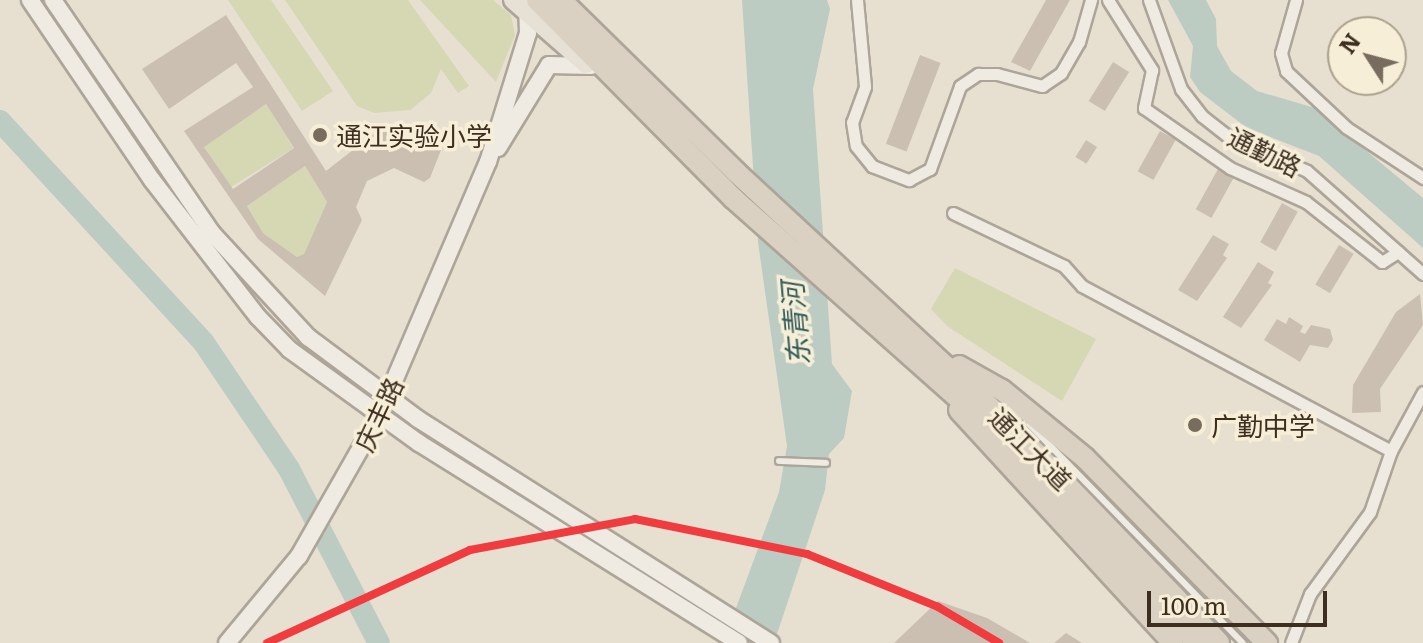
<!DOCTYPE html>
<html>
<head>
<meta charset="utf-8">
<style>
	body { margin:0 }
	#map { position:relative; width:1423px; height:643px; overflow:hidden; background:#e7e0d1; font-family:Literata,"Noto Sans SC",serif }
	div>[style] { position:absolute }
	[style*='--x'] { left:calc(var(--x)*1px); top:calc(var(--y)*1px); width:calc(var(--w)*1px); rotate:calc(var(--a)*1deg) }
	.green>* { inset:0; background:#d6d7b3; transform-origin:0 0 }
	.water>* { inset:0; background:#bcccc2 }
	.river>* { height:22px; margin:-11px; padding:0 11px; transform-origin:11px; border-radius:11px; background:#bcccc2 }
	.building>* { inset:0; background:#cbbfb2; transform-origin:0 0 }
	.roads { filter:drop-shadow(2px 0 #ada599) drop-shadow(-2px 0 #ada599) drop-shadow(0 2px #ada599) drop-shadow(0 -2px #ada599) }
	.lane>* { height:6px; margin:-3px; padding:0 3px; transform-origin:3px; border-radius:3px; background:#efebe3 }
	.street>* { height:11px; margin:-5.5px; padding:0 5.5px; transform-origin:5.5px; border-radius:5.5px; background:#efebe3 }
	.secondary>* { height:16px; margin:-8px; padding:0 8px; transform-origin:8px; border-radius:8px; background:#efebe3 }
	.primary>* { height:18px; margin:-9px; padding:0 9px; transform-origin:9px; border-radius:9px; background:#e6e1d4 }
	.highway>* { height:20px; margin:-10px; padding:0 10px; transform-origin:10px; border-radius:10px; background:#dad1c2 }
	.metro-1>* { height:8px; margin:-4px; padding:0 4px; transform-origin:4px; border-radius:4px; background:#f03b3f }
	.dots>* { width:22px; height:22px; translate:-50% -50%; box-sizing:border-box; border:4px solid #f7eed8; border-radius:50% }
	span { translate:-50% -50%; white-space:nowrap; text-align:center; line-height:1.15; -webkit-text-stroke:7px #f7eed8; paint-order:stroke }
	.poi-label { font-size:26px; color:#3d2e20 }
	.left { translate:0 -50%; text-align:left }
	.street-label { font-size:26px; color:#3d2e20 }
	.water-label { font-size:28px; color:#2f5d5a; font-style:italic }
	.north { position:absolute; left:1327px; top:16px; width:80px; height:80px; box-sizing:border-box; background:#f7eed8; border:2px solid #ada18e; border-radius:50%; rotate:306deg; font-size:22px; font-weight:700; line-height:32px; text-align:center; color:#3d2e20 }
	.north::after { content:''; display:block; margin:auto; width:28px; height:36px; background:#786c5e; clip-path:polygon(50% 0,100% 100%,50% 72%,0 100%) }
	.scale { position:absolute; left:1147px; top:591px; width:180px; height:36px; box-sizing:border-box; border:4px solid #3d2e20; border-top:0; padding-left:10px; font-size:24px; line-height:28px; white-space:nowrap; color:#3d2e20; -webkit-text-stroke:6px #f7eed8; paint-order:stroke }
</style>
</head>
<body>
<div id="map">
	<div class="green">
		<div style="clip-path:polygon(228px 0,271px 0,333px 91px,302px 111px)"></div>
		<div style="clip-path:polygon(285px 0,408px 0,469px 86px,458px 93px,441px 69px,431px 93px,410px 110px,374px 113px,357px 106px)"></div>
		<div style="clip-path:polygon(420px 0,493px 0,511px 15px,515px 35px,496px 82px)"></div>
		<div style="left:266px;top:104px;width:52px;height:75px;rotate:58deg"></div>
		<div style="clip-path:polygon(305px 166px,327px 202px,304px 254px,297px 257px,263px 233px,247px 206px)"></div>
		<div style="clip-path:polygon(955px 268px,1096px 339px,1062px 401px,947px 326px,931px 309px)"></div>
	</div>
	<div class="water">
		<div style="clip-path:polygon(742px 0,827px 0,830px 9px,813px 89px,832px 364px,852px 391px,844px 438px,829px 454px,825px 490px,774px 643px,723px 643px,779px 492px,787px 446px,758px 242px)"></div>
		<div style="clip-path:polygon(1168px 0,1206px 0,1216px 19px,1217px 46px,1231px 71px,1257px 91px,1315px 108px,1423px 198px,1423px 248px,1319px 156px,1247px 128px,1200px 92px,1190px 77px,1193px 46px)"></div>
	</div>
	<div class="river">
		<div style="--x:0;--y:121;--w:301;--a:47.4"></div>
		<div style="--x:204;--y:343;--w:152;--a:56"></div>
		<div style="--x:289;--y:469;--w:196;--a:62.7"></div>
	</div>
	<div class="building">
		<div style="clip-path:polygon(1046px 0,1070px 0,1030px 71px,1011px 62px)"></div>
		<div style="clip-path:polygon(evenodd,226px 15px,326px 171px,376px 132px,449px 130px,430px 178px,424px 182px,394px 168px,367px 181px,356px 207px,362px 220px,325px 296px,258px 239px,184px 131px,253px 87px,236px 63px,169px 109px,142px 69px,226px 15px,266px 104px,294px 148px,233px 189px,204px 147px,266px 104px,226px 15px,305px 166px,327px 202px,304px 254px,297px 257px,263px 233px,247px 206px,305px 166px)"></div>
		<div style="left:920px;top:55px;width:22px;height:95px;rotate:21deg"></div>
		<div style="left:1113px;top:62px;width:19px;height:46px;rotate:32deg"></div>
		<div style="left:1160px;top:131px;width:18px;height:46px;rotate:29deg"></div>
		<div style="left:1086px;top:140px;width:13px;height:20px;rotate:32deg"></div>
		<div style="left:1218px;top:169px;width:18px;height:46px;rotate:29deg"></div>
		<div style="left:1282px;top:203px;width:18px;height:45px;rotate:29deg"></div>
		<div style="clip-path:polygon(1213px 235px,1229px 244px,1223px 255px,1227px 258px,1197px 301px,1178px 290px)"></div>
		<div style="left:1339px;top:245px;width:17px;height:46px;rotate:31deg"></div>
		<div style="clip-path:polygon(1258px 262px,1274px 272px,1268px 283px,1272px 285px,1241px 328px,1223px 317px)"></div>
		<div style="clip-path:polygon(1420px 294px,1423px 325px,1380px 389px,1381px 412px,1352px 413px,1353px 385px,1396px 312px)"></div>
		<div style="clip-path:polygon(1289px 317px,1303px 326px,1300px 332px,1305px 334px,1311px 325px,1330px 329px,1333px 340px,1328px 348px,1310px 345px,1300px 362px,1264px 340px,1277px 319px,1286px 324px)"></div>
		<div style="clip-path:polygon(938px 601px,987px 618px,1030px 643px,894px 643px)"></div>
		<div style="clip-path:polygon(1066px 633px,1082px 643px,1054px 643px)"></div>
	</div>
	<div class="roads">
		<div class="lane">
			<div style="--x:1029;--y:424;--w:306;--a:45.7"></div>
			<div style="--x:779;--y:461;--w:47;--a:2.4"></div>
		</div>
		<div class="street">
			<div style="--x:857;--y:0;--w:87;--a:84.7"></div>
			<div style="--x:865;--y:87;--w:37;--a:110"></div>
			<div style="--x:852;--y:122;--w:24;--a:81"></div>
			<div style="--x:856;--y:146;--w:26;--a:51"></div>
			<div style="--x:872;--y:166;--w:40;--a:21"></div>
			<div style="--x:909;--y:180;--w:24;--a:-28"></div>
			<div style="--x:930;--y:169;--w:88;--a:-70.1"></div>
			<div style="--x:960;--y:86;--w:22;--a:-34"></div>
			<div style="--x:978;--y:74;--w:19;--a:0"></div>
			<div style="--x:997;--y:74;--w:47;--a:14.9"></div>
			<div style="--x:1042;--y:86;--w:23;--a:-34"></div>
			<div style="--x:1061;--y:73;--w:36;--a:-60"></div>
			<div style="--x:1079;--y:42;--w:44;--a:-74.1"></div>
			<div style="--x:1108;--y:0;--w:83;--a:57.8"></div>
			<div style="--x:1152;--y:70;--w:39;--a:102"></div>
			<div style="--x:1144;--y:108;--w:105;--a:34.9"></div>
			<div style="--x:1230;--y:168;--w:83;--a:24.1"></div>
			<div style="--x:1306;--y:202;--w:97;--a:38.3"></div>
			<div style="--x:1382;--y:262;--w:19;--a:-32"></div>
			<div style="--x:1149;--y:0;--w:95;--a:70.2"></div>
			<div style="--x:1181;--y:89;--w:34;--a:52"></div>
			<div style="--x:1202;--y:116;--w:33;--a:38"></div>
			<div style="--x:1228;--y:136;--w:86;--a:23.9"></div>
			<div style="--x:1307;--y:171;--w:155;--a:41.6"></div>
			<div style="--x:1296;--y:0;--w:55;--a:105.8"></div>
			<div style="--x:1281;--y:53;--w:19;--a:74"></div>
			<div style="--x:1286;--y:71;--w:83;--a:43.1"></div>
			<div style="--x:1347;--y:128;--w:91;--a:33.3"></div>
			<div style="--x:953;--y:213;--w:123;--a:25.5"></div>
			<div style="--x:1064;--y:266;--w:27;--a:48"></div>
			<div style="--x:1082;--y:286;--w:350;--a:28.1"></div>
			<div style="--x:1291;--y:643;--w:53;--a:-68.8"></div>
			<div style="--x:1310;--y:594;--w:102;--a:-53.8"></div>
			<div style="--x:1370;--y:512;--w:65;--a:-71"></div>
			<div style="--x:1391;--y:451;--w:67;--a:-61.5"></div>
		</div>
		<div class="secondary">
			<div style="--x:30;--y:0;--w:217;--a:55.9"></div>
			<div style="--x:152;--y:180;--w:173;--a:52.3"></div>
			<div style="--x:258;--y:317;--w:46;--a:45.9"></div>
			<div style="--x:290;--y:350;--w:159;--a:35.8"></div>
			<div style="--x:419;--y:443;--w:377;--a:32"></div>
			<div style="--x:53;--y:0;--w:282;--a:55.7"></div>
			<div style="--x:212;--y:233;--w:142;--a:47.3"></div>
			<div style="--x:308;--y:337;--w:137;--a:36.7"></div>
			<div style="--x:418;--y:419;--w:418;--a:32.4"></div>
			<div style="--x:498;--y:148;--w:97;--a:-58.4"></div>
			<div style="--x:549;--y:65;--w:42;--a:1.4"></div>
			<div style="--x:227;--y:643;--w:113;--a:-50.4"></div>
			<div style="--x:299;--y:556;--w:161;--a:-60.3"></div>
			<div style="--x:379;--y:416;--w:276;--a:-66.8"></div>
			<div style="--x:488;--y:162;--w:135;--a:-72.8"></div>
			<div style="--x:528;--y:33;--w:28;--a:-92"></div>
		</div>
		<div class="primary">
			<div style="--x:513;--y:0;--w:97;--a:41.2"></div>
		</div>
		<div class="highway">
			<div style="--x:537;--y:0;--w:280;--a:45.3"></div>
			<div style="--x:734;--y:199;--w:351;--a:41.6"></div>
			<div style="--x:996;--y:432;--w:291;--a:46.4"></div>
			<div style="--x:561;--y:0;--w:245;--a:44.5"></div>
			<div style="--x:736;--y:172;--w:364;--a:42.8"></div>
			<div style="--x:1003;--y:419;--w:311;--a:46"></div>
			<div style="--x:959;--y:366;--w:49;--a:29.2"></div>
			<div style="--x:1002;--y:390;--w:107;--a:39.3"></div>
			<div style="--x:1085;--y:458;--w:260;--a:45.5"></div>
			<div style="--x:959;--y:410;--w:316;--a:47.4"></div>
		</div>
	</div>
	<div class="metro-1">
		<div style="--x:267;--y:643;--w:223;--a:-24.6"></div>
		<div style="--x:470;--y:550;--w:168;--a:-10.6"></div>
		<div style="--x:635;--y:519;--w:176;--a:11.5"></div>
		<div style="--x:807;--y:554;--w:141;--a:22"></div>
		<div style="--x:938;--y:607;--w:71;--a:30.5"></div>
	</div>
	<div class="dots">
		<div style="left:320px;top:135px;background:#786c5e"></div>
		<div style="left:1195px;top:425px;background:#786c5e"></div>
	</div>
	<div class="poi-label">
		<span class="left" style="left:336px;top:135px">通江实验小学</span>
		<span class="left" style="left:1211px;top:425px">广勤中学</span>
	</div>
	<div class="street-label">
		<span style="left:1265px;top:151px;rotate:26deg">通勤路</span>
		<span style="left:378px;top:414px;rotate:-65deg">庆丰路</span>
		<span style="left:1031px;top:448px;rotate:45deg">通江大道</span>
	</div>
	<div class="water-label">
		<span style="left:794px;top:324px;rotate:-95deg">东青河</span>
	</div>
	<div class="north">N</div>
	<div class="scale">100 m</div>
</div>
</body>
</html>
